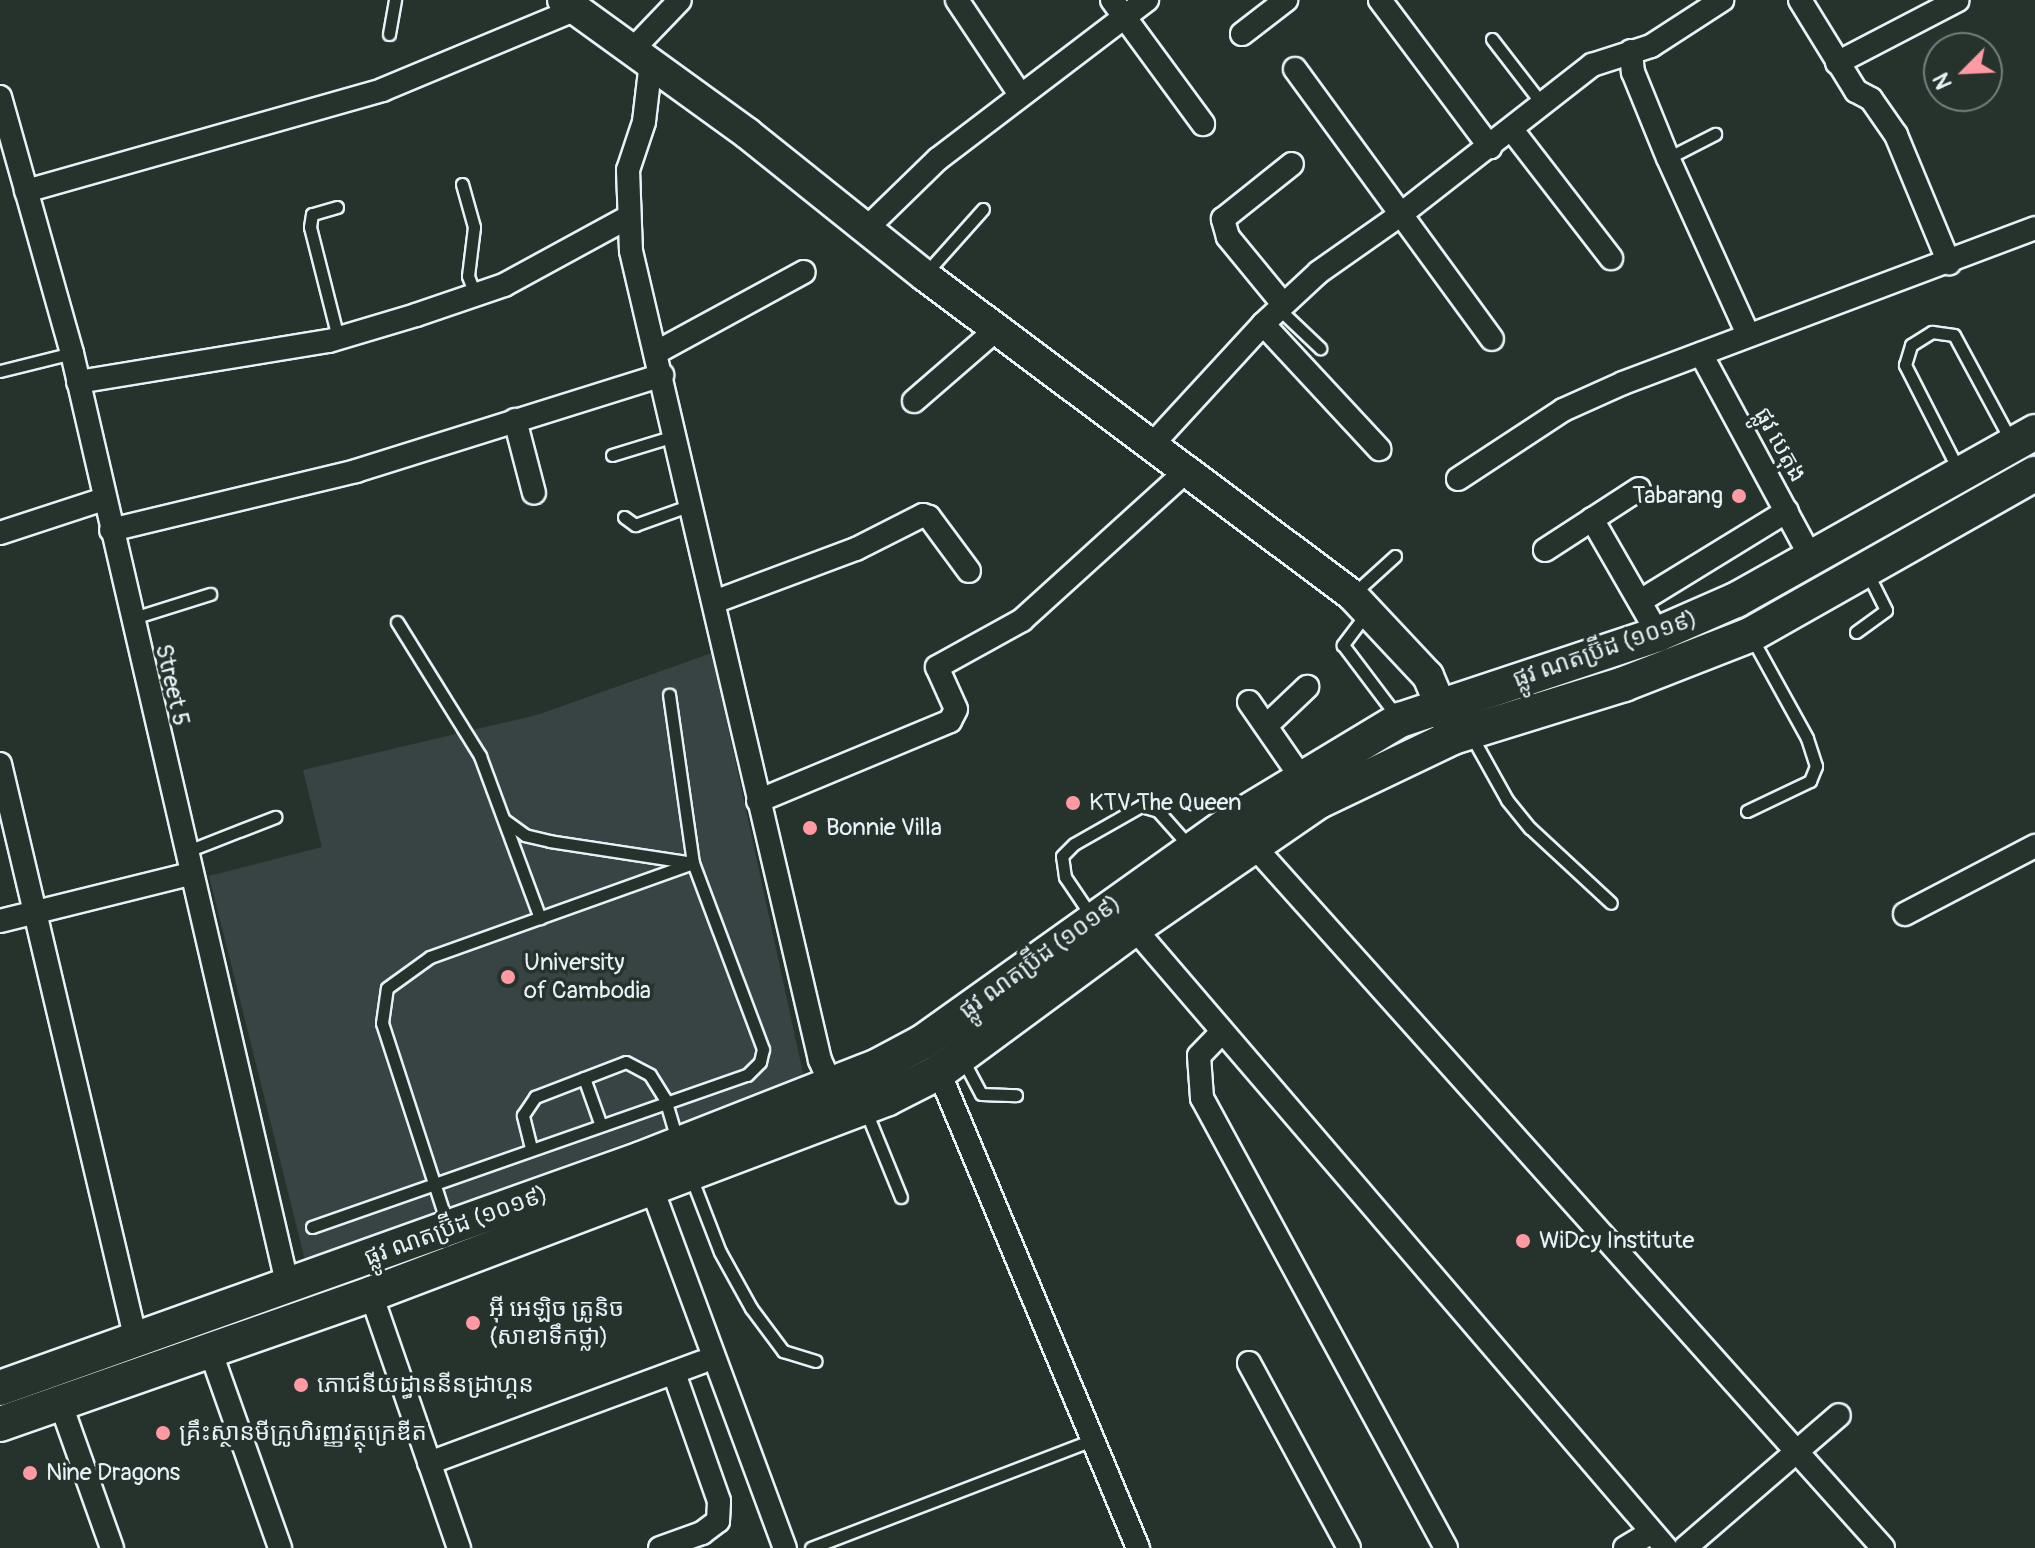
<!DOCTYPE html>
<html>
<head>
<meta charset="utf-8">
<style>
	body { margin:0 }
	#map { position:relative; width:2035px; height:1548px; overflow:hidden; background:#26332d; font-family:Pangolin,"Noto Sans Khmer",sans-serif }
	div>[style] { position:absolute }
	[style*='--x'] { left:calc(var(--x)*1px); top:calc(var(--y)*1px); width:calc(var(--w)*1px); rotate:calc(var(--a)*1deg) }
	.built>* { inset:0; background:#384343 }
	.roads { filter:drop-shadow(2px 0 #e8f1f8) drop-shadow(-2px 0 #e8f1f8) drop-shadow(0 2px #e8f1f8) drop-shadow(0 -2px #e8f1f8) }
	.lane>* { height:11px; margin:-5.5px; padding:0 5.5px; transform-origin:5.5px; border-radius:5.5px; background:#26332d }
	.street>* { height:22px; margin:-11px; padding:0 11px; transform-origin:11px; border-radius:11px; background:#26332d }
	.secondary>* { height:30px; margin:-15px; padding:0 15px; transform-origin:15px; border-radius:15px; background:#26332d }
	.primary>* { height:34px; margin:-17px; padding:0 17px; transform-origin:17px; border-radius:17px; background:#26332d }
	.dots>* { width:22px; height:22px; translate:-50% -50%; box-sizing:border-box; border:4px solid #26332d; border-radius:50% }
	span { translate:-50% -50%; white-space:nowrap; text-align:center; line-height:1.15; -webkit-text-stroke:7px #26332d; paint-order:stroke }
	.street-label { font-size:24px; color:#e8f1f8 }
	.poi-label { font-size:24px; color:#e8f1f8 }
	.right { translate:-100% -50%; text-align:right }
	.left { translate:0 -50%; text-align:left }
	.north { position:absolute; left:1923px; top:32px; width:80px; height:80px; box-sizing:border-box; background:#26332d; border:2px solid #747f7e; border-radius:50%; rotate:246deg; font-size:22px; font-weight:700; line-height:32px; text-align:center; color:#e8f1f8 }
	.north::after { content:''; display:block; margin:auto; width:28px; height:36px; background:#ff9aa2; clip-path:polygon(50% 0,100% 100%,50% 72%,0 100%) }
</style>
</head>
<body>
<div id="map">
	<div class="built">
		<div style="clip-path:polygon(712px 653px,804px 1078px,305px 1260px,209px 876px,322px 847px,303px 770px,537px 715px)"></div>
	</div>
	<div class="roads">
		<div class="lane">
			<div style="--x:389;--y:34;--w:35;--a:-80"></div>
			<div style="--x:1492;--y:39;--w:82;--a:52.4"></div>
			<div style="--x:1668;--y:158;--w:53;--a:-27.1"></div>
			<div style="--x:462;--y:184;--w:45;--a:74.4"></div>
			<div style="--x:474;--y:227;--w:49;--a:97"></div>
			<div style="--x:468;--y:276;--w:19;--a:69"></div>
			<div style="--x:337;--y:207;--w:26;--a:164"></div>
			<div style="--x:312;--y:214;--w:13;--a:99"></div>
			<div style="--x:310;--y:227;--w:114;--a:75.8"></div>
			<div style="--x:925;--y:274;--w:87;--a:-48.3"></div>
			<div style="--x:1279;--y:309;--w:57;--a:43.6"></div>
			<div style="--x:0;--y:371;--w:74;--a:-14"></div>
			<div style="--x:612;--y:455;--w:65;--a:-17"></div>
			<div style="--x:1958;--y:469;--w:117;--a:-117"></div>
			<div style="--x:1905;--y:365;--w:21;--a:-73"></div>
			<div style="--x:1911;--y:345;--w:25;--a:-32"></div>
			<div style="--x:1932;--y:332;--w:22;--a:8"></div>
			<div style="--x:1954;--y:335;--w:120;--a:61.7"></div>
			<div style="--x:624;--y:517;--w:14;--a:36"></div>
			<div style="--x:635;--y:525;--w:59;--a:-19.7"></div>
			<div style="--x:1352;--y:595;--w:58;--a:-42.2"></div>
			<div style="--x:1366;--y:614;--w:39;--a:127"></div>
			<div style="--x:1343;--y:645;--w:91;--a:53"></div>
			<div style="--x:130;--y:619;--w:84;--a:-17.4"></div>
			<div style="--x:397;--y:622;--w:158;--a:58.2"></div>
			<div style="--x:480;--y:756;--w:173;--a:69.7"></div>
			<div style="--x:1856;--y:632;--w:37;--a:-36"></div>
			<div style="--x:1886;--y:610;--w:42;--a:-116.6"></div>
			<div style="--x:1472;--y:737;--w:72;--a:60.9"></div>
			<div style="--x:1507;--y:800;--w:36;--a:51"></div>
			<div style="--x:1530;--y:828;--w:110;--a:42.8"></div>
			<div style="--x:1747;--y:811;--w:70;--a:-25.5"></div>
			<div style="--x:1810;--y:781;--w:16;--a:-68"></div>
			<div style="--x:1816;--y:766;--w:29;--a:-108"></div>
			<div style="--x:1807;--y:738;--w:112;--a:-118.9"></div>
			<div style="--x:185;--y:852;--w:97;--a:-21.3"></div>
			<div style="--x:1092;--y:917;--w:48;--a:-124"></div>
			<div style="--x:1065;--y:877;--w:21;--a:-98"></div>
			<div style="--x:1062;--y:856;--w:17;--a:-45"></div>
			<div style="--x:1074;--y:844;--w:77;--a:-29.6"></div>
			<div style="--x:1141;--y:806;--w:18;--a:16"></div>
			<div style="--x:1158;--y:811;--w:48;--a:48.4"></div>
			<div style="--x:963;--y:1060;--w:38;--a:62"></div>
			<div style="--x:981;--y:1094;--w:35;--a:2"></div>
			<div style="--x:584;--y:1078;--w:48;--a:70.4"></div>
			<div style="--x:865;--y:1109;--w:95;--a:67.8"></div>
			<div style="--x:531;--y:1148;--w:34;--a:-104"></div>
			<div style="--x:523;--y:1115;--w:22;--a:-56"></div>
			<div style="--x:535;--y:1097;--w:97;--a:-21"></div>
			<div style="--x:626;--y:1062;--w:27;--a:28"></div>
			<div style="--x:650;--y:1075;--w:28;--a:58"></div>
			<div style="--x:665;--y:1099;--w:46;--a:73.5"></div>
			<div style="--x:691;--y:1177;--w:80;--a:68.9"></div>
			<div style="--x:720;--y:1252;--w:64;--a:61"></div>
			<div style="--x:751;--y:1308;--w:54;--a:53.3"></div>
			<div style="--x:783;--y:1351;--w:34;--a:17"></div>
			<div style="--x:447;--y:1223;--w:210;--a:-108"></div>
			<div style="--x:382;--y:1023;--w:35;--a:-82"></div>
			<div style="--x:387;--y:988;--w:53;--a:-35.8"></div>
			<div style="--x:430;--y:957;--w:279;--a:-19.7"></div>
			<div style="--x:693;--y:863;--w:145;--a:-171.3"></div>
			<div style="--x:550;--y:841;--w:26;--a:-167"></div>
			<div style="--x:525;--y:835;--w:26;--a:-144"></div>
			<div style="--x:312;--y:1227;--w:461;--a:-19.3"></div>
			<div style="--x:747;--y:1075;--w:18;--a:-45"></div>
			<div style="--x:760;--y:1062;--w:13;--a:-77"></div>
			<div style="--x:763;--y:1049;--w:199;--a:-110.6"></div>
			<div style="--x:693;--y:863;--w:170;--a:-98.1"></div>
			<div style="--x:811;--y:1548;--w:301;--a:-21"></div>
		</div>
		<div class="street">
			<div style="--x:957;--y:0;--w:112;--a:56.3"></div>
			<div style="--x:1112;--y:0;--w:154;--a:53.7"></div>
			<div style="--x:1380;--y:0;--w:184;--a:53.2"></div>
			<div style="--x:1800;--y:0;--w:107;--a:58.4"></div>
			<div style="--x:1856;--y:91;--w:17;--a:28"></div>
			<div style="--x:1871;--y:99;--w:44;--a:55.2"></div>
			<div style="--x:1896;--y:135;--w:139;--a:67.5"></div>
			<div style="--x:1242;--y:34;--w:56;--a:-37.7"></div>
			<div style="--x:634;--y:48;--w:66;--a:-46.2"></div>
			<div style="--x:1631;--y:51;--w:21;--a:85"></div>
			<div style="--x:1633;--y:72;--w:93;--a:67.9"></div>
			<div style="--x:1668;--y:158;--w:193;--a:65.6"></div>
			<div style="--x:651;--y:62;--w:60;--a:96.7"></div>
			<div style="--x:644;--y:122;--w:51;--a:108.4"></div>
			<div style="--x:628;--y:170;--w:81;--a:87.9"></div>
			<div style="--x:631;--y:251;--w:831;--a:76.85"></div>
			<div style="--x:820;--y:1060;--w:30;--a:66"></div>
			<div style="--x:1837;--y:63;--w:136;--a:-27.5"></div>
			<div style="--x:1295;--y:69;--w:334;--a:53.9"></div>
			<div style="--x:0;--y:97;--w:266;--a:74.3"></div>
			<div style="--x:72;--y:353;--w:959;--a:76.98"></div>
			<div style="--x:1512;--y:130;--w:162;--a:52.3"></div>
			<div style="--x:26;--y:191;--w:370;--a:-15.8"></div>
			<div style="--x:382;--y:90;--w:211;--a:-22.6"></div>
			<div style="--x:867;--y:228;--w:99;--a:-44.2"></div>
			<div style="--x:938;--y:159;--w:263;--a:-37.3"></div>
			<div style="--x:1283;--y:304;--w:87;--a:-129.4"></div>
			<div style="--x:1228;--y:237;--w:19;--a:-106"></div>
			<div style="--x:1223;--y:219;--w:88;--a:-38.6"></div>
			<div style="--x:1263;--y:324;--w:171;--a:47.1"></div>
			<div style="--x:657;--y:352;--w:167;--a:-28.6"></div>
			<div style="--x:1701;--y:354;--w:235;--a:61.6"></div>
			<div style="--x:78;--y:382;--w:254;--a:-9.3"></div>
			<div style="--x:329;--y:341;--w:91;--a:-16.6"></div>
			<div style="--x:416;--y:315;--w:93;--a:-18.8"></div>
			<div style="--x:504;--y:285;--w:140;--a:-28.6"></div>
			<div style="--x:914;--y:401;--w:110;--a:-40.9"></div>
			<div style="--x:515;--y:420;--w:75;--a:75.4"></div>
			<div style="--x:1150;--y:447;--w:167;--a:-47.4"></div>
			<div style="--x:1263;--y:324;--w:76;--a:-42.9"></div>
			<div style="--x:1319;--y:272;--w:99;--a:-35.1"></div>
			<div style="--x:1400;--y:215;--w:244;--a:-38"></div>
			<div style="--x:1592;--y:65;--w:62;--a:-17.9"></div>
			<div style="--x:1651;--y:46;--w:85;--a:-32.9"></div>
			<div style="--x:1458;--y:479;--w:126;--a:-33.3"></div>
			<div style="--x:1563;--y:410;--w:66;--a:-24.2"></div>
			<div style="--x:1623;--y:383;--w:440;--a:-20.6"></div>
			<div style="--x:1592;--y:519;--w:133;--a:60.1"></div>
			<div style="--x:111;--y:530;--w:252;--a:-13.5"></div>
			<div style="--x:356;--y:471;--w:321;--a:-17.4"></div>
			<div style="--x:0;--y:533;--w:109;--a:-18.1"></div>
			<div style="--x:1545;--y:550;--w:112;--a:-33"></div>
			<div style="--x:1642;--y:600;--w:170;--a:-31.5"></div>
			<div style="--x:714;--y:602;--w:152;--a:-20.5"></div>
			<div style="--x:856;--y:549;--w:75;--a:-26.9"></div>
			<div style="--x:923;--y:515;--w:6;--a:18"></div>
			<div style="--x:929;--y:517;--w:67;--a:53.5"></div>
			<div style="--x:1249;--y:702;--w:90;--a:55.4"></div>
			<div style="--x:1266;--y:726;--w:57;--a:-43.6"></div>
			<div style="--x:0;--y:764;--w:592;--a:76.72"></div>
			<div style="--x:758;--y:801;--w:208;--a:-22.6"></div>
			<div style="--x:950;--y:721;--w:13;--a:-63"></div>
			<div style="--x:956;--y:709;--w:46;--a:-114.3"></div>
			<div style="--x:937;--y:667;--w:97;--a:-28.9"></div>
			<div style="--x:1022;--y:620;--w:220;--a:-42.2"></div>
			<div style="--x:1253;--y:845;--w:944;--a:48.13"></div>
			<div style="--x:1905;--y:914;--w:147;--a:-27.6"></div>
			<div style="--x:0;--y:921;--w:196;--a:-13.9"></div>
			<div style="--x:1134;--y:928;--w:817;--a:49.37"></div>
			<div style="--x:1222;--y:1032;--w:33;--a:134"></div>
			<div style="--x:1199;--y:1056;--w:42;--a:85.9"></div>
			<div style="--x:1202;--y:1098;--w:512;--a:61.53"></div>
			<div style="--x:939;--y:1072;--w:516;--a:67.31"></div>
			<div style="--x:648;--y:1178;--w:395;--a:69.7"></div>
			<div style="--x:371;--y:1294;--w:269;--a:70.9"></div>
			<div style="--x:210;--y:1350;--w:210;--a:70.5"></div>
			<div style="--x:1249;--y:1363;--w:210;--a:61.6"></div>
			<div style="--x:60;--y:1402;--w:155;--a:70.4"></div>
			<div style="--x:429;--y:1463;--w:291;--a:-20.3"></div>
			<div style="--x:660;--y:1548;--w:45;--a:-19.7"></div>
			<div style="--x:702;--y:1533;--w:20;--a:-37"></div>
			<div style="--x:718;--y:1521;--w:20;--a:-87"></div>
			<div style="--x:719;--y:1501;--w:136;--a:-109.4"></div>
			<div style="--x:1625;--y:1548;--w:31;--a:-31"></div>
			<div style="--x:1685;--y:1548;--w:203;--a:-40.8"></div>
		</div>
		<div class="secondary">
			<div style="--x:563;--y:0;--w:228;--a:35.9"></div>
			<div style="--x:748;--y:134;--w:226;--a:38.7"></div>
			<div style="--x:924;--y:275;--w:534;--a:36.78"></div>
			<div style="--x:1352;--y:595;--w:111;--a:46.8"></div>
			<div style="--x:1428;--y:676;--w:54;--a:67.2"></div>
		</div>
		<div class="primary">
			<div style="--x:0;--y:1388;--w:681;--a:-19.66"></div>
			<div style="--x:641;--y:1159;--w:255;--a:-21.4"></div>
			<div style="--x:878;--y:1066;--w:51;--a:-28.1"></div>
			<div style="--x:923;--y:1042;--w:382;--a:-35.5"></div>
			<div style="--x:1234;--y:820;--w:194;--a:-31.1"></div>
			<div style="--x:1400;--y:720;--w:272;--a:-18.4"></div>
			<div style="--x:1658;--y:634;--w:85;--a:-23.6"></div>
			<div style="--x:1736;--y:600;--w:343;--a:-29.3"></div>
			<div style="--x:0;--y:1424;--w:393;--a:-19.3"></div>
			<div style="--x:371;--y:1294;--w:553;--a:-20.76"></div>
			<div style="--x:888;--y:1098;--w:57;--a:-27"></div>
			<div style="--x:939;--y:1072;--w:242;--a:-36.4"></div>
			<div style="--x:1134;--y:928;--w:224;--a:-34.5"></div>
			<div style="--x:1319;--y:801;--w:148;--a:-25.5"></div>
			<div style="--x:1453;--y:737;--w:179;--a:-17.2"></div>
			<div style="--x:1624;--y:684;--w:135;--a:-21.3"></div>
			<div style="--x:1750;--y:635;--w:327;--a:-29.5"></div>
		</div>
	</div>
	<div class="dots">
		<div style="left:1739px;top:496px;background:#ff9aa2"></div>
		<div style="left:1073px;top:803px;background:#ff9aa2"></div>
		<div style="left:810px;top:828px;background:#ff9aa2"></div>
		<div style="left:508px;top:977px;background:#ff9aa2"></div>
		<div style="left:1523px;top:1241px;background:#ff9aa2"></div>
		<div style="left:473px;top:1323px;background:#ff9aa2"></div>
		<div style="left:301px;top:1385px;background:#ff9aa2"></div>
		<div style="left:163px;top:1433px;background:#ff9aa2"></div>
		<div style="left:30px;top:1473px;background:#ff9aa2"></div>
	</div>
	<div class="street-label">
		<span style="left:1780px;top:445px;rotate:61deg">ផ្លូវ បេតុង</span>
		<span style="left:1605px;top:649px;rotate:-19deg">ផ្លូវ ណតប្រ៊ីដ (១០១៩)</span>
		<span style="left:172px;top:685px;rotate:77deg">Street 5</span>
		<span style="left:1040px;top:957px;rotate:-36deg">ផ្លូវ ណតប្រ៊ីដ (១០១៩)</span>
		<span style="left:456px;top:1226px;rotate:-20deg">ផ្លូវ ណតប្រ៊ីដ (១០១៩)</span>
	</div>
	<div class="poi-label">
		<span class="right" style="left:1723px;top:496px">Tabarang</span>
		<span class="left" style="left:1089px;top:803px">KTV The Queen</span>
		<span class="left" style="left:826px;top:828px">Bonnie Villa</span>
		<span class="left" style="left:524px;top:977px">University<br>of Cambodia</span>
		<span class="left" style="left:1539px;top:1241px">WiDcy Institute</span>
		<span class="left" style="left:489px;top:1323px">អ៊ី អេឡិច ត្រូនិច<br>(សាខាទឹកថ្លា)</span>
		<span class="left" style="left:317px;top:1385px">ភោជនីយដ្ធាននីនដ្រាហ្គន</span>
		<span class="left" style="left:179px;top:1433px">គ្រឹះស្ថានមីក្រូហិរញ្ញវត្ថុក្រេឌីត</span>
		<span class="left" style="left:46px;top:1473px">Nine Dragons</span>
	</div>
	<div class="north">N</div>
</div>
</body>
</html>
